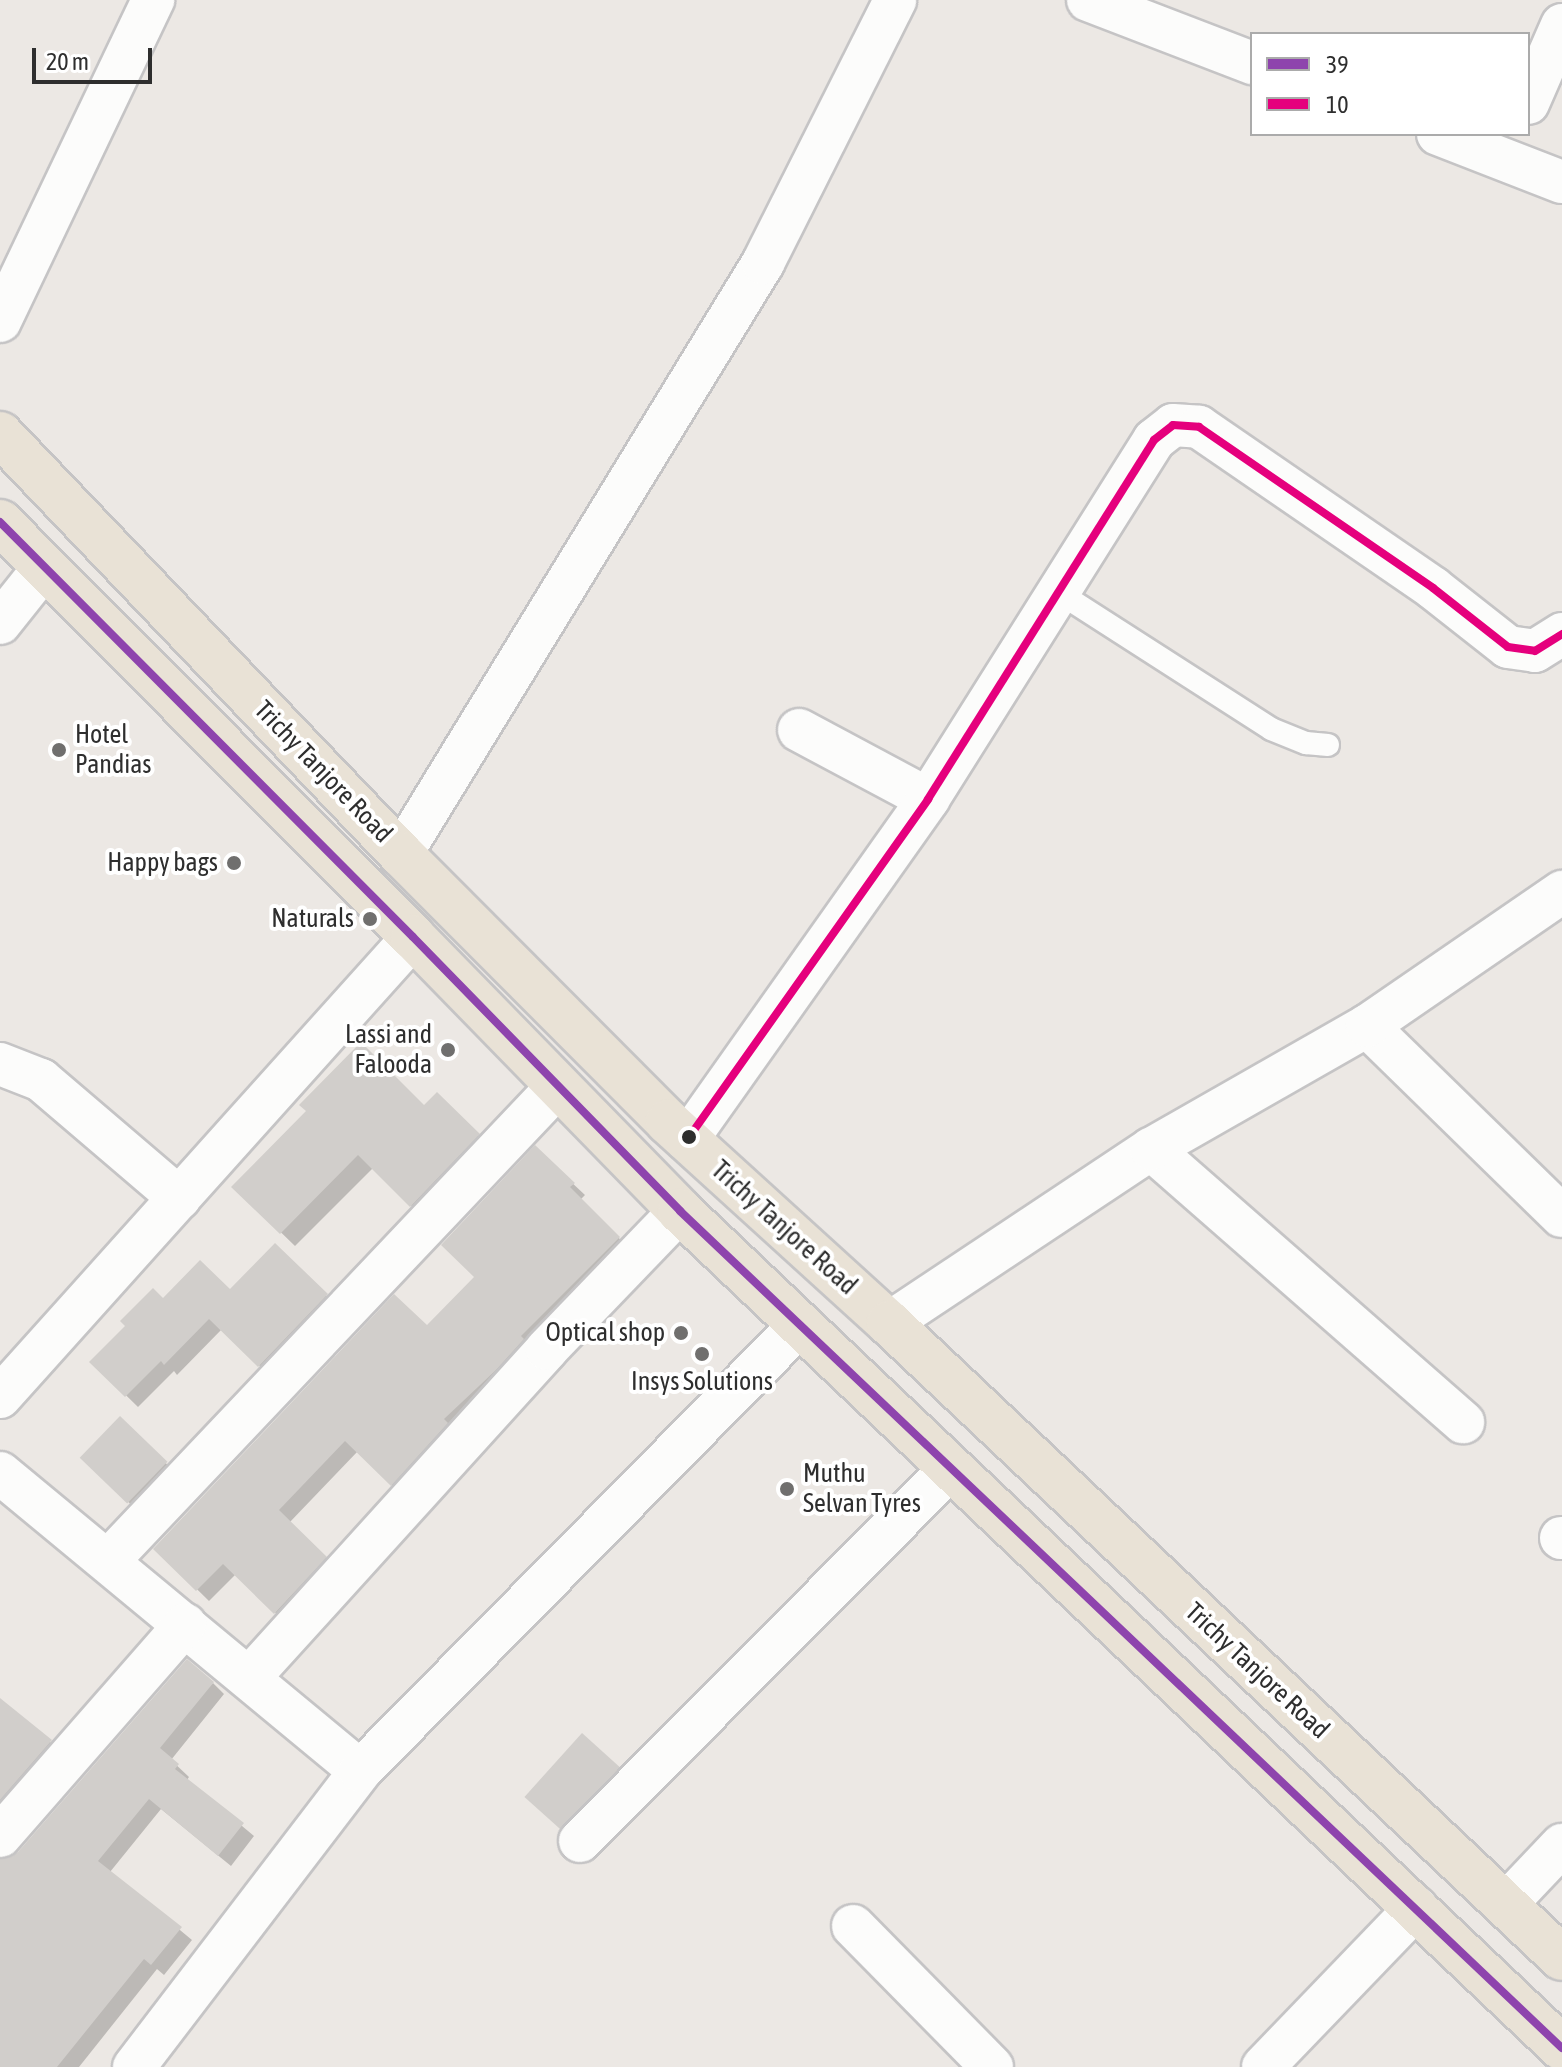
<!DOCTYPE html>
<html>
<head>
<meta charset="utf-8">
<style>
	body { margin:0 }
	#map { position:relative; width:1562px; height:2067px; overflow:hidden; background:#ece8e4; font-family:"Asap Condensed",sans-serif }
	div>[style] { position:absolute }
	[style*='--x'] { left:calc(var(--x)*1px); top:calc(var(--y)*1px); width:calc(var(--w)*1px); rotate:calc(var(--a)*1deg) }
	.shadow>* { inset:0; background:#0003; transform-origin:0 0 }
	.building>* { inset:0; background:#d1cecb; transform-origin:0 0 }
	.roads { filter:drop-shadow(2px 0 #c5c4c5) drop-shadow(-2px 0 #c5c4c5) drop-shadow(0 2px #c5c4c5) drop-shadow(0 -2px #c5c4c5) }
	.service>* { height:22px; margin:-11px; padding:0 11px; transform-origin:11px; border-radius:11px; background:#fcfcfb }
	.minor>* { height:42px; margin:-21px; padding:0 21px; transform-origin:21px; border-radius:21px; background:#fcfcfb }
	.trunk>* { height:44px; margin:-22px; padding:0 22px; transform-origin:22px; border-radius:22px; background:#e9e2d6 }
	.bus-1>* { height:8px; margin:-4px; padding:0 4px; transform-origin:4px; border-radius:4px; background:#8e44ad }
	.bus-2>* { height:8px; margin:-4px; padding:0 4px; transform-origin:4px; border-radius:4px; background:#e5007d }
	.dots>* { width:22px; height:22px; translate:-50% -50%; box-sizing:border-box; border:4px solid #fff; border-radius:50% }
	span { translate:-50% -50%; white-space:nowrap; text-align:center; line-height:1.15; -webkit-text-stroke:8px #fff; paint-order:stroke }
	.poi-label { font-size:26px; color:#2e2e2e }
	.left { translate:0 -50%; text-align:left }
	.right { translate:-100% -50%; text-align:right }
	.street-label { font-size:26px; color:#2e2e2e }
	.legend { position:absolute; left:1250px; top:32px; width:280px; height:104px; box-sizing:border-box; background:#fff; border:2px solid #ababab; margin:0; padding:10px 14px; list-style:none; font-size:24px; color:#2e2e2e }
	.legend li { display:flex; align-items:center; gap:16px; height:40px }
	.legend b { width:40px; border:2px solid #ababab }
	.scale { position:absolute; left:32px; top:48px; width:120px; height:36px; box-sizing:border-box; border:4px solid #2e2e2e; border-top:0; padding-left:10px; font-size:24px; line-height:28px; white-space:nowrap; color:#2e2e2e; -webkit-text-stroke:6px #fff; paint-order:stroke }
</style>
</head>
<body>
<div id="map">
	<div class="shadow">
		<div style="clip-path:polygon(437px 1095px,492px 1149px,425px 1219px,373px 1168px,295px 1246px,234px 1187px,424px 1108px)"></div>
		<div style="clip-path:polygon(535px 1148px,585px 1195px,580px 1200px,630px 1249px,403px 1496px,358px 1451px,289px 1523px,337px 1569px,287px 1624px,236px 1574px,209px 1601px,156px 1549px,427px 1328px,477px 1277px)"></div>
		<div style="clip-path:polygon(275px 1246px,338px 1307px,271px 1377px,222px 1329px,177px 1375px,174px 1371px,138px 1407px,92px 1362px,163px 1301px,230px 1292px)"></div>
		<div style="left:120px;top:1419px;width:81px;height:54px;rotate:44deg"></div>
		<div style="clip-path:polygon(213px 1683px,224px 1694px,171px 1760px,189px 1777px,187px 1780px,254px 1836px,231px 1866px,161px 1809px,110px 1872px,192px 1940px,164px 1975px,157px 1969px,79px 2067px,0 2067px,0 1861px,19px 1853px)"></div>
		<div style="clip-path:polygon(0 1700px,63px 1753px,0 1828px)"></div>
		<div style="clip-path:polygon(619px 1768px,630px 1779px,573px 1838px,539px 1808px)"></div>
	</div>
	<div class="building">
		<div style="clip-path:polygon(361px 1042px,424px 1105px,437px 1092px,480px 1134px,410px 1207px,358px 1155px,280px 1234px,231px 1187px,306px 1111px,299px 1105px)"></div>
		<div style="clip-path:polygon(535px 1145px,575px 1183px,570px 1187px,620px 1237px,521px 1336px,524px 1339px,496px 1370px,444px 1419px,448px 1423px,391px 1486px,345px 1441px,279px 1510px,327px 1557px,274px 1614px,223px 1564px,196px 1591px,153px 1549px,394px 1294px,427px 1325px,474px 1277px,441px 1245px)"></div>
		<div style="clip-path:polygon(275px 1243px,328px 1294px,258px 1367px,209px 1319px,164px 1365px,161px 1361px,125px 1397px,89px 1362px,125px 1326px,120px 1321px,153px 1288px,163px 1298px,200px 1260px,230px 1289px)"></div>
		<div style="left:120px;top:1416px;width:66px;height:58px;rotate:44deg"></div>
		<div style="clip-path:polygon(187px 1659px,214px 1682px,160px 1748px,179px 1764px,175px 1769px,244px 1823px,218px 1856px,149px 1799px,98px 1861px,182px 1927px,151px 1965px,144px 1959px,57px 2067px,0 2067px,0 1859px,18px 1852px)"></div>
		<div style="clip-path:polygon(0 1698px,52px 1740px,0 1800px)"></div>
		<div style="left:582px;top:1733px;width:51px;height:86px;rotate:42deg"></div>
	</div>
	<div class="roads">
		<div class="service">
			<div style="--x:1058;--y:592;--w:253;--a:32.7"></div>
			<div style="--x:1271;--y:729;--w:38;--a:22"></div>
			<div style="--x:1306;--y:743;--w:22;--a:5"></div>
		</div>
		<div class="minor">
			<div style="--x:1088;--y:0;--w:176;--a:21"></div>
			<div style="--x:1528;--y:103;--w:85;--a:-66.4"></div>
			<div style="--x:1438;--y:134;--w:133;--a:21.2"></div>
			<div style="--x:0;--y:321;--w:356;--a:-64.5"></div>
			<div style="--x:0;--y:623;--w:69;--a:-51.5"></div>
			<div style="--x:799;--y:730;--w:146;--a:28.1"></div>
			<div style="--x:401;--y:854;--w:693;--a:-58.51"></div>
			<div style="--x:763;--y:263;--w:294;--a:-63.3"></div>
			<div style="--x:1367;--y:1026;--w:272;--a:44.3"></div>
			<div style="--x:0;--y:1064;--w:44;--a:21.3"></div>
			<div style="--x:41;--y:1080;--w:182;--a:40.5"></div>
			<div style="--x:687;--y:1140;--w:418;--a:-54.7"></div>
			<div style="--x:928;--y:799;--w:424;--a:-57.8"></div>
			<div style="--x:1154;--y:440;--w:24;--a:-38"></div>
			<div style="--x:1173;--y:425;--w:26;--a:4"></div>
			<div style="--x:1199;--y:427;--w:284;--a:34.5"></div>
			<div style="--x:1433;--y:588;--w:95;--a:38.2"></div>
			<div style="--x:1508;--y:647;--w:27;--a:8"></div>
			<div style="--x:1535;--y:651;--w:32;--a:-32"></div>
			<div style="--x:1151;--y:1149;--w:415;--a:41.2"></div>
			<div style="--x:889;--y:1323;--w:315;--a:-33.6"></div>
			<div style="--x:1151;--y:1149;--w:249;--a:-29.7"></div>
			<div style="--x:1367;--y:1026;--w:237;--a:-34.5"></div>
			<div style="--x:0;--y:1397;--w:618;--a:-48.08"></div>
			<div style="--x:0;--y:1473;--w:467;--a:39.6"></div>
			<div style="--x:1561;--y:1538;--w:1;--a:0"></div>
			<div style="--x:108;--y:1561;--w:654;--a:-46.55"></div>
			<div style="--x:249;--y:1678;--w:444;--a:-47.8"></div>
			<div style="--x:547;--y:1349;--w:192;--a:-46.1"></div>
			<div style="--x:0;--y:1836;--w:281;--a:-48.8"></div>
			<div style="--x:580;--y:1841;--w:526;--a:-45.15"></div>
			<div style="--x:1505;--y:1905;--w:83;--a:-46.5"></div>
			<div style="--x:853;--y:1926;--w:198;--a:45.4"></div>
			<div style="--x:134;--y:2067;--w:372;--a:-52.6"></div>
			<div style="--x:360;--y:1771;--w:627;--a:-45.39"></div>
			<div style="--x:1263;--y:2067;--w:221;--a:-46.1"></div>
		</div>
		<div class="trunk">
			<div style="--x:0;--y:434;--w:581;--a:46.33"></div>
			<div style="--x:401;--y:854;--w:378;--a:45.1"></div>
			<div style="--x:668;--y:1122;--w:299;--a:42.3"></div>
			<div style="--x:889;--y:1323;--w:925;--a:43.34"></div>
			<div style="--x:0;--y:522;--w:585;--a:45.14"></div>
			<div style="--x:413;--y:937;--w:383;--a:45.7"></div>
			<div style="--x:680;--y:1211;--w:1216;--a:43.5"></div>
		</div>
	</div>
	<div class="bus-1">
		<div style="--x:0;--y:522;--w:585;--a:45.14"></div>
		<div style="--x:413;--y:937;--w:383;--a:45.7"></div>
		<div style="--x:680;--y:1211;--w:1216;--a:43.5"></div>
	</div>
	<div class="bus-2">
		<div style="--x:687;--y:1140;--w:418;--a:-54.7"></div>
		<div style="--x:928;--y:799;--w:424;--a:-57.8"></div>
		<div style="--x:1154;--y:440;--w:24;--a:-38"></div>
		<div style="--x:1173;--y:425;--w:26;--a:4"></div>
		<div style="--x:1199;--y:427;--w:284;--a:34.5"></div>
		<div style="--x:1433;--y:588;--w:95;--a:38.2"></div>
		<div style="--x:1508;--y:647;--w:27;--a:8"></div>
		<div style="--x:1535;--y:651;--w:32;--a:-32"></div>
	</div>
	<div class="dots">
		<div style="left:59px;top:750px;background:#706f6e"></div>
		<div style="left:234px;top:863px;background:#706f6e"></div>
		<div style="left:370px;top:919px;background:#706f6e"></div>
		<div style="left:448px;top:1050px;background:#706f6e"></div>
		<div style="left:689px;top:1137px;background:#2e2e2e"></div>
		<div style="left:681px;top:1333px;background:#706f6e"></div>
		<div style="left:702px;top:1354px;background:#706f6e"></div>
		<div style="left:787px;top:1489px;background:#706f6e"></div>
	</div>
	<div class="poi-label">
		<span class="left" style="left:75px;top:750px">Hotel<br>Pandias</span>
		<span class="right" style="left:218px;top:863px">Happy bags</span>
		<span class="right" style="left:354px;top:919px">Naturals</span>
		<span class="right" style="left:432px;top:1050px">Lassi and<br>Falooda</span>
		<span class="right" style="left:665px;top:1333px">Optical shop</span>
		<span style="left:702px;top:1382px">Insys Solutions</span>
		<span class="left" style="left:803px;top:1489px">Muthu<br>Selvan Tyres</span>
	</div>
	<div class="street-label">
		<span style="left:323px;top:772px;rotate:46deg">Trichy Tanjore Road</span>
		<span style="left:784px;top:1228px;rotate:42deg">Trichy Tanjore Road</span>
		<span style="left:1257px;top:1671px;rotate:43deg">Trichy Tanjore Road</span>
	</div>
	<ul class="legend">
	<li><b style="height:10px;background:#8e44ad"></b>39</li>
	<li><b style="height:10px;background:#e5007d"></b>10</li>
	</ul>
	<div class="scale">20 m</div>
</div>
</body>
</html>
